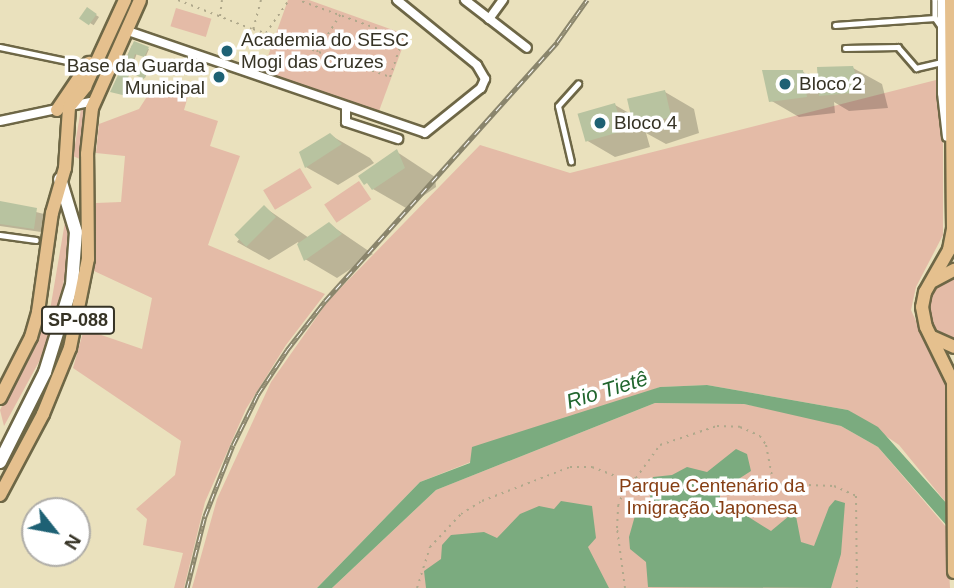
<!DOCTYPE html>
<html>
<head>
<meta charset="utf-8">
<style>
	body { margin:0 }
	#map { position:relative; width:954px; height:588px; overflow:hidden; background:#eae1bd; font-family:Helvetica,sans-serif }
	div>[style] { position:absolute }
	[style*='--x'] { left:calc(var(--x)*1px); top:calc(var(--y)*1px); width:calc(var(--w)*1px); rotate:calc(var(--a)*1deg) }
	.green>* { inset:0; background:#e4bba7; transform-origin:0 0 }
	.water>* { inset:0; background:#7bab7f }
	.shadow>* { inset:0; background:#0003; transform-origin:0 0 }
	.building>* { inset:0; background:#b8c3a0; transform-origin:0 0 }
	.path>* { height:2px; margin-top:-1px; transform-origin:0; background:repeating-linear-gradient(90deg,#afa88b 0 2px,transparent 0 7px) }
	.roads { filter:drop-shadow(2px 0 #6e6746) drop-shadow(-2px 0 #6e6746) drop-shadow(0 2px #6e6746) drop-shadow(0 -2px #6e6746) }
	.lane>* { height:4.5px; margin:-2.25px; padding:0 2.25px; transform-origin:2.25px; border-radius:2.25px; background:#fff }
	.street>* { height:8px; margin:-4px; padding:0 4px; transform-origin:4px; border-radius:4px; background:#fff }
	.secondary>* { height:12px; margin:-6px; padding:0 6px; transform-origin:6px; border-radius:6px; background:#fff }
	.primary>* { height:12px; margin:-6px; padding:0 6px; transform-origin:6px; border-radius:6px; background:#e5c08e }
	.rail>* { height:5px; margin-top:-2.5px; transform-origin:0; background:repeating-linear-gradient(90deg,#fff 0 8px,#8a856c 0 16px); box-sizing:border-box; border-block:2px solid #8a856c }
	.dots>* { width:19px; height:19px; translate:-50% -50%; box-sizing:border-box; border:4px solid #fff; border-radius:50% }
	span { translate:-50% -50%; white-space:nowrap; text-align:center; line-height:1.15; -webkit-text-stroke:7px #fff; paint-order:stroke }
	.shield-label span { padding:2px 5px; background:#fff; border:2px solid; border-radius:5px; -webkit-text-stroke-width:0 }
	.shield-label { font-size:18px; color:#363325; font-weight:700 }
	.poi-label { font-size:19px; color:#363325 }
	.left { translate:0 -50%; text-align:left }
	.right { translate:-100% -50%; text-align:right }
	.park-label { font-size:19px; color:#863e13 }
	.water-label { font-size:21px; color:#21662e; font-style:italic }
	.north { position:absolute; left:21px; top:497px; width:70px; height:70px; box-sizing:border-box; background:#fff; border:2px solid #afada8; border-radius:50%; rotate:121deg; font-size:19px; font-weight:700; line-height:28px; text-align:center; color:#363325 }
	.north::after { content:''; display:block; margin:auto; width:24px; height:32px; background:#1e6174; clip-path:polygon(50% 0,100% 100%,50% 72%,0 100%) }
</style>
</head>
<body>
<div id="map">
	<div class="green">
		<div style="clip-path:polygon(288px 0,309px 0,407px 35px,379px 111px,262px 73px)"></div>
		<div style="left:176px;top:8px;width:37px;height:19px;rotate:17deg"></div>
		<div style="clip-path:polygon(936px 80px,943px 144px,943px 235px,916px 287px,911px 310px,946px 387px,948px 505px,899px 445px,848px 410px,707px 385px,660px 387px,420px 482px,317px 588px,192px 588px,217px 499px,271px 382px,328px 301px,480px 145px,570px 173px)"></div>
		<div style="clip-path:polygon(157px 81px,186px 85px,183px 90px,189px 93px,184px 110px,218px 121px,210px 146px,240px 156px,208px 245px,325px 294px,286px 345px,246px 409px,205px 502px,184px 588px,174px 588px,183px 553px,143px 545px,147px 519px,136px 509px,175px 475px,181px 441px,73px 368px,84px 329px,142px 349px,152px 298px,94px 271px,96px 203px,121px 202px,125px 156px,96px 153px,99px 124px,139px 109px)"></div>
		<div style="clip-path:polygon(89px 106px,82px 160px,73px 156px,81px 109px)"></div>
		<div style="left:300px;top:168px;width:23px;height:43px;rotate:59deg"></div>
		<div style="left:359px;top:181px;width:22px;height:42px;rotate:56deg"></div>
		<div style="clip-path:polygon(66px 216px,69px 254px,53px 336px,4px 426px,0 410px,50px 310px)"></div>
		<div style="clip-path:polygon(954px 275px,954px 341px,933px 327px,928px 306px,936px 286px)"></div>
		<div style="clip-path:polygon(655px 403px,744px 404px,799px 414px,841px 426px,878px 447px,947px 528px,950px 588px,332px 588px,436px 490px)"></div>
	</div>
	<div class="water">
		<div style="clip-path:polygon(707px 385px,848px 410px,878px 427px,948px 505px,954px 534px,878px 447px,841px 426px,744px 404px,655px 403px,436px 490px,332px 588px,317px 588px,420px 482px,470px 463px,472px 447px,660px 387px)"></div>
		<div style="clip-path:polygon(736px 449px,747px 454px,751px 471px,737px 480px,720px 478px,720px 512px,746px 509px,747px 516px,771px 531px,795px 511px,801px 542px,814px 546px,829px 507px,835px 500px,845px 503px,841px 554px,831px 588px,648px 587px,646px 562px,630px 549px,629px 537px,638px 505px,650px 498px,653px 477px,672px 475px,687px 467px,707px 472px)"></div>
		<div style="clip-path:polygon(561px 501px,592px 506px,596px 538px,588px 547px,609px 588px,426px 588px,424px 571px,441px 559px,442px 545px,451px 535px,484px 532px,497px 538px,520px 514px,539px 506px,554px 509px)"></div>
	</div>
	<div class="shadow">
		<div style="left:88px;top:10px;width:13px;height:10px;rotate:32deg"></div>
		<div style="clip-path:polygon(132px 45px,149px 49px,146px 56px,137px 53px,132px 67px,147px 73px,145px 78px,130px 71px,126px 86px,134px 89px,132px 96px,112px 91px)"></div>
		<div style="clip-path:polygon(853px 68px,882px 84px,888px 108px,849px 111px,834px 102px,835px 113px,799px 117px,770px 100px,803px 72px,820px 82px)"></div>
		<div style="clip-path:polygon(665px 92px,694px 109px,699px 133px,666px 144px,646px 133px,650px 147px,615px 157px,586px 140px,615px 105px,634px 116px)"></div>
		<div style="clip-path:polygon(330px 135px,370px 158px,374px 163px,338px 185px,306px 167px)"></div>
		<div style="clip-path:polygon(397px 152px,435px 177px,436px 187px,406px 208px,373px 189px)"></div>
		<div style="clip-path:polygon(0 203px,44px 214px,41px 232px,0 226px)"></div>
		<div style="clip-path:polygon(264px 207px,309px 238px,329px 224px,373px 254px,337px 278px,305px 259px,298px 242px,269px 260px,237px 242px)"></div>
	</div>
	<div class="building">
		<div style="left:87px;top:7px;width:12px;height:14px;rotate:35deg"></div>
		<div style="clip-path:polygon(134px 41px,149px 47px,144px 57px,135px 54px,131px 66px,147px 71px,144px 79px,129px 72px,126px 84px,134px 87px,131px 97px,110px 92px)"></div>
		<div style="clip-path:polygon(853px 66px,861px 92px,819px 96px,817px 67px)"></div>
		<div style="clip-path:polygon(762px 70px,803px 70px,807px 97px,769px 102px)"></div>
		<div style="left:665px;top:90px;width:28px;height:39px;rotate:77deg"></div>
		<div style="left:615px;top:103px;width:29px;height:39px;rotate:74deg"></div>
		<div style="clip-path:polygon(330px 133px,342px 144px,305px 168px,299px 152px)"></div>
		<div style="clip-path:polygon(397px 149px,405px 168px,372px 190px,367px 183px,364px 185px,358px 176px)"></div>
		<div style="clip-path:polygon(0 201px,37px 208px,34px 229px,0 224px)"></div>
		<div style="left:264px;top:205px;width:17px;height:42px;rotate:45deg"></div>
		<div style="clip-path:polygon(329px 222px,342px 234px,304px 261px,297px 244px)"></div>
	</div>
	<div class="path">
		<div style="--x:178;--y:0;--w:79;--a:21.4"></div>
		<div style="--x:261;--y:0;--w:30;--a:105"></div>
		<div style="--x:253;--y:29;--w:145;--a:19.3"></div>
		<div style="--x:390;--y:77;--w:41;--a:-71.6"></div>
		<div style="--x:403;--y:38;--w:112;--a:-160.1"></div>
		<div style="--x:220;--y:16;--w:16;--a:-83"></div>
		<div style="--x:266;--y:33;--w:40;--a:-55.1"></div>
		<div style="--x:317;--y:52;--w:44;--a:-58.1"></div>
		<div style="--x:417;--y:588;--w:43;--a:-72.4"></div>
		<div style="--x:430;--y:547;--w:45;--a:-46.8"></div>
		<div style="--x:461;--y:514;--w:25;--a:-32"></div>
		<div style="--x:482;--y:501;--w:94;--a:-21.1"></div>
		<div style="--x:570;--y:467;--w:22;--a:0"></div>
		<div style="--x:592;--y:467;--w:39;--a:21"></div>
		<div style="--x:628;--y:481;--w:9;--a:-21"></div>
		<div style="--x:636;--y:478;--w:41;--a:-54"></div>
		<div style="--x:660;--y:445;--w:60;--a:-18.4"></div>
		<div style="--x:717;--y:426;--w:23;--a:2"></div>
		<div style="--x:740;--y:427;--w:22;--a:24"></div>
		<div style="--x:760;--y:436;--w:11;--a:56"></div>
		<div style="--x:766;--y:445;--w:36;--a:79"></div>
		<div style="--x:773;--y:480;--w:9;--a:27"></div>
		<div style="--x:781;--y:484;--w:53;--a:2.2"></div>
		<div style="--x:834;--y:486;--w:24;--a:24"></div>
		<div style="--x:856;--y:496;--w:92;--a:89.4"></div>
		<div style="--x:625;--y:588;--w:61;--a:-97.6"></div>
		<div style="--x:617;--y:528;--w:22;--a:-87"></div>
		<div style="--x:618;--y:506;--w:25;--a:-69"></div>
	</div>
	<div class="roads">
		<div class="lane">
			<div style="--x:935;--y:0;--w:18;--a:90"></div>
			<div style="--x:935;--y:18;--w:12;--a:55"></div>
			<div style="--x:835;--y:25;--w:100;--a:-4"></div>
			<div style="--x:0;--y:47;--w:88;--a:11.8"></div>
			<div style="--x:845;--y:48;--w:53;--a:-1.1"></div>
			<div style="--x:898;--y:47;--w:28;--a:49"></div>
			<div style="--x:916;--y:68;--w:26;--a:-13"></div>
			<div style="--x:571;--y:162;--w:57;--a:-103.1"></div>
			<div style="--x:558;--y:106;--w:30;--a:-48"></div>
			<div style="--x:0;--y:235;--w:36;--a:8"></div>
		</div>
		<div class="street">
			<div style="--x:465;--y:0;--w:78;--a:37.7"></div>
			<div style="--x:942;--y:0;--w:93;--a:90"></div>
			<div style="--x:942;--y:93;--w:44;--a:83.5"></div>
			<div style="--x:489;--y:19;--w:24;--a:-54"></div>
			<div style="--x:125;--y:30;--w:317;--a:18.9"></div>
			<div style="--x:425;--y:133;--w:72;--a:-38.8"></div>
			<div style="--x:481;--y:88;--w:10;--a:-66"></div>
			<div style="--x:485;--y:79;--w:16;--a:-120"></div>
			<div style="--x:477;--y:65;--w:103;--a:-140.9"></div>
			<div style="--x:346;--y:108;--w:14;--a:90"></div>
			<div style="--x:346;--y:122;--w:55;--a:18.1"></div>
			<div style="--x:0;--y:121;--w:96;--a:-12"></div>
		</div>
		<div class="secondary">
			<div style="--x:0;--y:462;--w:101;--a:-63.4"></div>
			<div style="--x:45;--y:372;--w:91;--a:-72.8"></div>
			<div style="--x:72;--y:285;--w:53;--a:-85.7"></div>
			<div style="--x:76;--y:232;--w:55;--a:-106.8"></div>
		</div>
		<div class="primary">
			<div style="--x:951;--y:0;--w:229;--a:89.5"></div>
			<div style="--x:953;--y:229;--w:21;--a:101"></div>
			<div style="--x:949;--y:250;--w:48;--a:119.7"></div>
			<div style="--x:925;--y:292;--w:15;--a:101"></div>
			<div style="--x:922;--y:307;--w:20;--a:79"></div>
			<div style="--x:926;--y:327;--w:61;--a:63.9"></div>
			<div style="--x:953;--y:382;--w:190;--a:89.7"></div>
			<div style="--x:57;--y:110;--w:57;--a:-55.8"></div>
			<div style="--x:933;--y:281;--w:24;--a:-28"></div>
			<div style="--x:932;--y:337;--w:24;--a:24"></div>
			<div style="--x:0;--y:398;--w:68;--a:-63.1"></div>
			<div style="--x:31;--y:337;--w:26;--a:-74"></div>
			<div style="--x:38;--y:312;--w:100;--a:-82"></div>
			<div style="--x:52;--y:213;--w:47;--a:-73.9"></div>
			<div style="--x:65;--y:168;--w:61;--a:-86.2"></div>
			<div style="--x:69;--y:107;--w:26;--a:-51"></div>
			<div style="--x:85;--y:87;--w:96;--a:-65.3"></div>
			<div style="--x:0;--y:495;--w:92;--a:-62"></div>
			<div style="--x:43;--y:414;--w:71;--a:-67.8"></div>
			<div style="--x:70;--y:348;--w:91;--a:-78.6"></div>
			<div style="--x:88;--y:259;--w:105;--a:-90.5"></div>
			<div style="--x:87;--y:154;--w:46;--a:-83.8"></div>
			<div style="--x:92;--y:108;--w:118;--a:-66"></div>
		</div>
	</div>
	<div class="rail">
		<div style="--x:187;--y:588;--w:74;--a:-76"></div>
		<div style="--x:205;--y:516;--w:76;--a:-68.5"></div>
		<div style="--x:233;--y:445;--w:57;--a:-63.9"></div>
		<div style="--x:258;--y:394;--w:53;--a:-56.6"></div>
		<div style="--x:287;--y:350;--w:62;--a:-52.2"></div>
		<div style="--x:325;--y:301;--w:348;--a:-48.1"></div>
		<div style="--x:557;--y:42;--w:52;--a:-54.5"></div>
	</div>
	<div class="dots">
		<div style="left:227px;top:51px;background:#1e6174"></div>
		<div style="left:219px;top:77px;background:#1e6174"></div>
		<div style="left:785px;top:84px;background:#1e6174"></div>
		<div style="left:600px;top:123px;background:#1e6174"></div>
	</div>
	<div class="shield-label">
		<span style="left:78px;top:320px">SP-088</span>
	</div>
	<div class="poi-label">
		<span class="left" style="left:241px;top:51px">Academia do SESC<br>Mogi das Cruzes</span>
		<span class="right" style="left:205px;top:77px">Base da Guarda<br>Municipal</span>
		<span class="left" style="left:799px;top:84px">Bloco 2</span>
		<span class="left" style="left:614px;top:123px">Bloco 4</span>
	</div>
	<div class="park-label">
		<span style="left:712px;top:497px">Parque Centenário da<br>Imigração Japonesa</span>
	</div>
	<div class="water-label">
		<span style="left:607px;top:390px;rotate:-17deg">Rio Tietê</span>
	</div>
	<div class="north">N</div>
</div>
</body>
</html>
